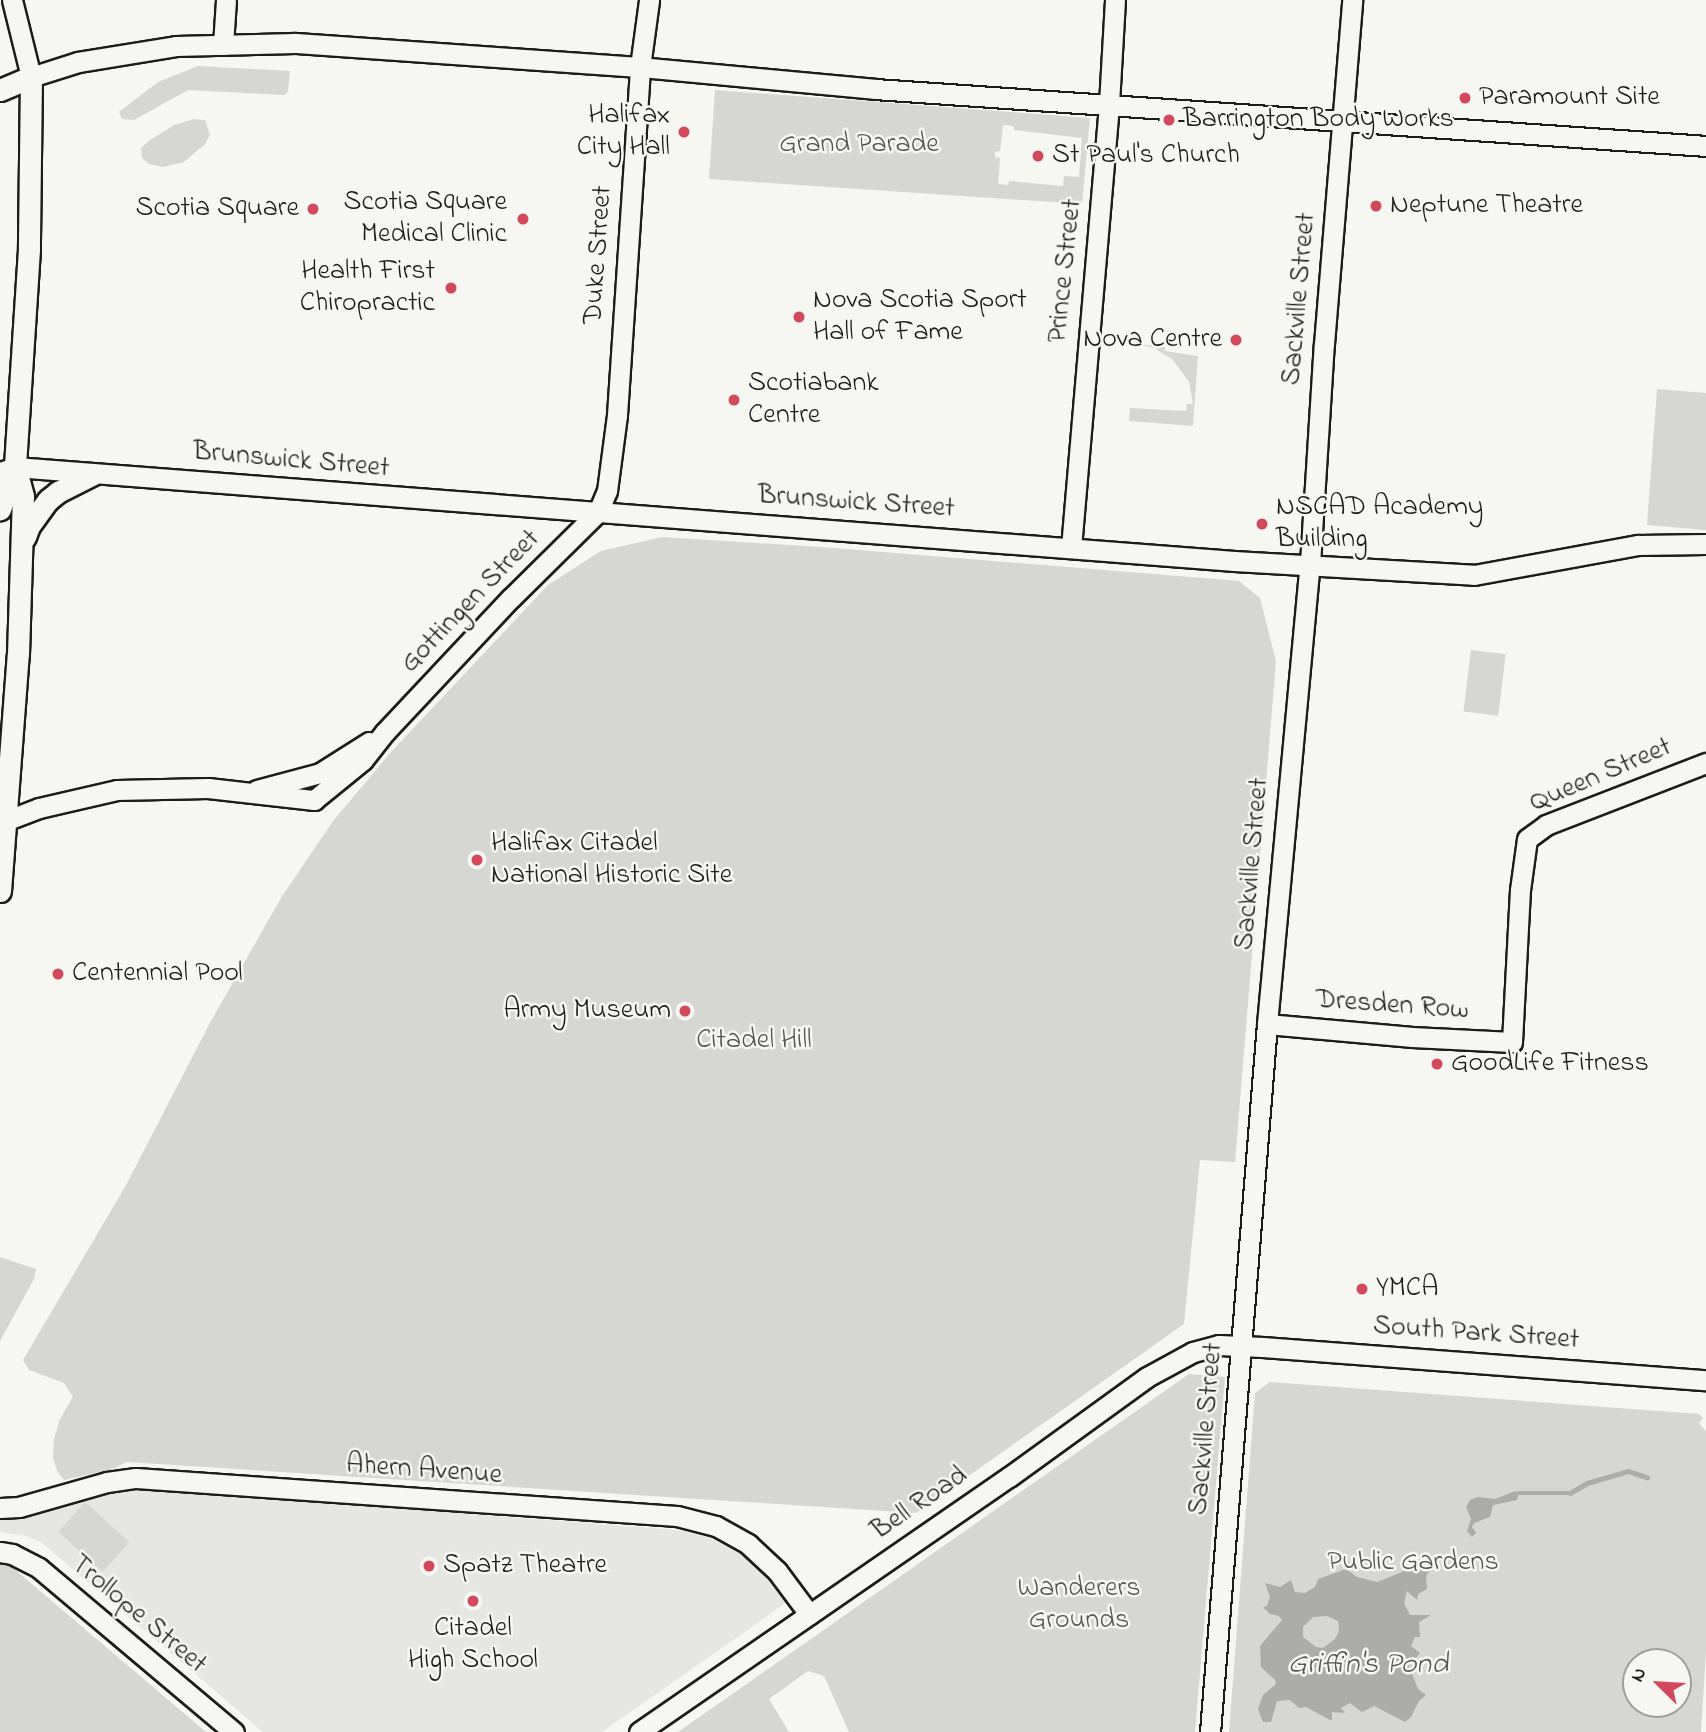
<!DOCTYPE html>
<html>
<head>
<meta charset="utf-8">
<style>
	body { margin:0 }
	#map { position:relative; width:1706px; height:1732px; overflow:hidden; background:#f6f6f2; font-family:"Indie Flower",sans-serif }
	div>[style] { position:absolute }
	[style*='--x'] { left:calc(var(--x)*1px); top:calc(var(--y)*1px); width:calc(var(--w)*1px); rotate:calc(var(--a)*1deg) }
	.built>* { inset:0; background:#e6e6e2 }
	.green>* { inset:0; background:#d6d6d2; transform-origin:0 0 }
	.water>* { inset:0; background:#acaca9 }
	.stream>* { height:4.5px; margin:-2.25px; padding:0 2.25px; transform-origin:2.25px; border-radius:2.25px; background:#acaca9 }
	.roads { filter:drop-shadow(2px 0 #1c1c1c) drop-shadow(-2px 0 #1c1c1c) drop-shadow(0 2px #1c1c1c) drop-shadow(0 -2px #1c1c1c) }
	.secondary>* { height:19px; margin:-9.5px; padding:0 9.5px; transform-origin:9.5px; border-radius:9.5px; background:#f6f6f2 }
	.primary>* { height:21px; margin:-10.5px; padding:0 10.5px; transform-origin:10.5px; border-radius:10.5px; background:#f6f6f2 }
	.dots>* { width:19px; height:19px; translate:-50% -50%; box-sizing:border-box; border:4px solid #f6f6f2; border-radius:50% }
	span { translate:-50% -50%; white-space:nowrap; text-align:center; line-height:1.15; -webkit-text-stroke:5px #f6f6f2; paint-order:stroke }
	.poi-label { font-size:28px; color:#1c1c1c }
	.left { translate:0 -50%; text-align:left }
	.right { translate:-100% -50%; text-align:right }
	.park-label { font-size:28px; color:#545453 }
	.street-label { font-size:28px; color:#1c1c1c }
	.water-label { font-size:30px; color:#565654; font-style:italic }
	.north { position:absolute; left:1622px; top:1648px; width:70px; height:70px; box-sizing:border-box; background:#f6f6f2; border:2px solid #9f9f9c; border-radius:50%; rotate:294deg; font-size:19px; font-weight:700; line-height:28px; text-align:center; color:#1c1c1c }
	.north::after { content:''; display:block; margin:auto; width:24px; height:32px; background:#d1495b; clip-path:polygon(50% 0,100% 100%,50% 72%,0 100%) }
</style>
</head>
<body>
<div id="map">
	<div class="built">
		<div style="clip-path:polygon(155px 1490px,678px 1530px,708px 1537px,750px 1559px,786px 1603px,602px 1732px,263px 1732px,42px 1543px,26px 1536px,0 1532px,0 1520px,28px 1516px,110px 1491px)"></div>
	</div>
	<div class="green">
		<div style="clip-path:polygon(198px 66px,290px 71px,288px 91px,285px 95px,188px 90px,134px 120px,122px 119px,119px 112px,158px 82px)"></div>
		<div style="clip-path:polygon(evenodd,715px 90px,1090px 118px,1082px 204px,709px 179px,715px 90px,1003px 125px,1014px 126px,1014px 130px,1082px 138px,1079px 177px,1064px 176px,1063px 186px,1009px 181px,1008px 185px,998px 184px,1000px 158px,995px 157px,995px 152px,1000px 151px,1003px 125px)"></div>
		<div style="clip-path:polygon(194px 119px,205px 120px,210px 135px,205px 144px,184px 162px,163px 167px,149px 164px,142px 158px,141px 148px,150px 140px,174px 125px)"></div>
		<div style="clip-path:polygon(1137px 344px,1165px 347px,1165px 351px,1198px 356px,1193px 426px,1129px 421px,1130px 408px,1186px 411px,1187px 404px,1193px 404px,1189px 382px,1173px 360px,1154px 348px)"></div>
		<div style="clip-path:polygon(1657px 389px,1706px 393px,1706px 530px,1647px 525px)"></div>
		<div style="clip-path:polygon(662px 537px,821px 547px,1239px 581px,1260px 598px,1276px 661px,1235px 1162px,1200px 1160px,1184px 1324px,916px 1513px,127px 1462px,110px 1470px,64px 1480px,57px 1471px,53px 1457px,54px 1439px,60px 1419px,73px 1397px,64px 1383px,29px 1370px,23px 1360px,125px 1187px,211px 1021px,281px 898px,333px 821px,391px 752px,548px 585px,601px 551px)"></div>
		<div style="left:1471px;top:650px;width:35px;height:62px;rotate:7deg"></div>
		<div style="clip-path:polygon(0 1257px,36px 1269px,34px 1279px,0 1341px)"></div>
		<div style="clip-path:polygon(1189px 1374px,1225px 1377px,1195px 1732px,849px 1732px,824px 1676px,808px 1671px,769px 1699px,789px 1732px,678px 1732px)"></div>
		<div style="clip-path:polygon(evenodd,1270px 1382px,1699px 1414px,1703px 1418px,1699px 1423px,1706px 1431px,1706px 1652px,1701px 1732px,1229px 1732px,1255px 1393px,1270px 1382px,1636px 1662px,1678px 1662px,1678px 1704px,1636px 1704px,1636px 1662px)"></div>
		<div style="left:85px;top:1502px;width:60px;height:40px;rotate:42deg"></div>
		<div style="clip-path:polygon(0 1562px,13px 1568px,206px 1732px,0 1732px)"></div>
	</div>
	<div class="water">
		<div style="clip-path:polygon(1515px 1491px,1519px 1493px,1517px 1500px,1493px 1505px,1490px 1517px,1474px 1523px,1472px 1527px,1476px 1533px,1472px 1537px,1467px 1531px,1471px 1519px,1466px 1507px,1470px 1500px,1478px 1497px,1495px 1499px)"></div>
		<div style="clip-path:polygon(evenodd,1418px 1561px,1432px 1568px,1426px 1576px,1427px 1589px,1418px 1594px,1417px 1600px,1407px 1591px,1404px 1603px,1410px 1615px,1431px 1615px,1419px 1622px,1420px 1637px,1415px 1637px,1411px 1646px,1420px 1653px,1409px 1666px,1418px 1689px,1426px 1695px,1419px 1701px,1411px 1717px,1405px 1722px,1374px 1706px,1362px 1712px,1350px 1703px,1341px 1708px,1345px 1713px,1332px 1712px,1332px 1721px,1306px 1707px,1299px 1708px,1290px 1700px,1277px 1701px,1271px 1722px,1263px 1722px,1258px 1709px,1263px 1695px,1276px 1684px,1275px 1680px,1261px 1667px,1260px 1646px,1282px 1620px,1279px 1616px,1270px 1614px,1263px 1607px,1267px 1606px,1270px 1597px,1265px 1583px,1280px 1587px,1291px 1580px,1295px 1592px,1305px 1593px,1315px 1587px,1318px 1579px,1346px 1569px,1357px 1577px,1377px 1582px,1402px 1572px,1418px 1561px,1327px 1616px,1338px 1621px,1339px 1631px,1335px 1639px,1323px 1648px,1316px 1647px,1303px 1637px,1303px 1627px,1313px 1617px,1327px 1616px)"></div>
	</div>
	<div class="stream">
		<div style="--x:1519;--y:1493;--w:51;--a:0"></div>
		<div style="--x:1570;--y:1493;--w:20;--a:-30"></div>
		<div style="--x:1587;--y:1483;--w:43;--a:-16.3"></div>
		<div style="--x:1628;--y:1471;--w:20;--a:18"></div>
	</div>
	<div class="roads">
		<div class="secondary">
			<div style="--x:12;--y:0;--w:79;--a:76.1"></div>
			<div style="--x:31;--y:77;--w:49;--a:-17.7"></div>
			<div style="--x:78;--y:62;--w:99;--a:-9.3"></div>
			<div style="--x:176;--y:46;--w:119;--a:-1.4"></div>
			<div style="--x:295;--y:43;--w:346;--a:4"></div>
			<div style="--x:640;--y:67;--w:236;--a:5.3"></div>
			<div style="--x:875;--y:89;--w:833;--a:3.92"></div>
			<div style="--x:223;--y:45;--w:45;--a:-86.2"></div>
			<div style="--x:0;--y:472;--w:16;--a:-18"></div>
			<div style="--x:15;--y:467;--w:1223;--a:4.41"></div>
			<div style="--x:1234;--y:561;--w:240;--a:3.3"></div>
			<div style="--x:1474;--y:575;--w:167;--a:-10.4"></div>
			<div style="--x:1638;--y:545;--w:68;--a:-0.8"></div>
			<div style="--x:1071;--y:548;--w:446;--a:-85.1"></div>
			<div style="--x:1109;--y:104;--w:104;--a:-86.7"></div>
			<div style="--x:257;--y:790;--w:65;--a:-15.1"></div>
			<div style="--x:320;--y:773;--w:58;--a:-32.3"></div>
			<div style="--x:0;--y:823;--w:42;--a:-21"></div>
			<div style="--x:39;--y:808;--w:80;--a:-13"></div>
			<div style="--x:117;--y:790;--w:91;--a:-1.3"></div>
			<div style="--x:208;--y:788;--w:107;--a:6.5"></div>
			<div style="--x:314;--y:800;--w:63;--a:-39.2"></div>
			<div style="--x:363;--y:760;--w:36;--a:-52"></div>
			<div style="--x:385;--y:732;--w:184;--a:-46.8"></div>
			<div style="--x:511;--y:598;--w:122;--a:-44.7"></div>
			<div style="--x:598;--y:512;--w:23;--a:-67"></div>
			<div style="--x:607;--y:491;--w:77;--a:-82.5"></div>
			<div style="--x:617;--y:415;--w:349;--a:-86.2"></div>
			<div style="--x:640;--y:67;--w:68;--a:-82.3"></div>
			<div style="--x:1267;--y:1024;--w:146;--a:5.1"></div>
			<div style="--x:1412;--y:1037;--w:100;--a:2.9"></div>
			<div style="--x:1512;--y:1042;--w:152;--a:-87"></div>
			<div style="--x:1520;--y:890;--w:51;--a:-82.2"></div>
			<div style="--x:1527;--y:839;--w:24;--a:-36"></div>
			<div style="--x:1546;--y:825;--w:172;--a:-21.2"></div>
			<div style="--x:0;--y:1508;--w:19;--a:-3"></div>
			<div style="--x:19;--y:1507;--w:91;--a:-15.9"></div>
			<div style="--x:107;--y:1482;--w:29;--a:-8"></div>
			<div style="--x:136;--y:1478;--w:542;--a:4.02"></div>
			<div style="--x:677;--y:1516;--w:40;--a:14.4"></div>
			<div style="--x:716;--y:1526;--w:37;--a:29"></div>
			<div style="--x:748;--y:1544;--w:40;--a:43"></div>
			<div style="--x:777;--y:1571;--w:54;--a:53.3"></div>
			<div style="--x:0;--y:1552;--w:12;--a:9"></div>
			<div style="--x:12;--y:1554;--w:30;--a:27"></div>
			<div style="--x:39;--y:1568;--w:255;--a:40.1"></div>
			<div style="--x:639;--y:1732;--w:449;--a:-34.6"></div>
			<div style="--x:1009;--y:1477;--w:170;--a:-35.9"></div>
			<div style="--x:1147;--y:1377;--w:52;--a:-28.5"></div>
			<div style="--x:1193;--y:1352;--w:27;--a:-15"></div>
			<div style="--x:1219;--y:1345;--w:43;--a:2.7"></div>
			<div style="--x:1262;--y:1347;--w:445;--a:4.3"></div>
			<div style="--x:1210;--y:1732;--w:710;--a:-85.4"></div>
			<div style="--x:1267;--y:1024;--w:462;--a:-84.7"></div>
			<div style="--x:1310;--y:564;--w:220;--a:-86.4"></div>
			<div style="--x:1324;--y:344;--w:345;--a:-85.3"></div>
		</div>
		<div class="primary">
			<div style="--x:0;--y:90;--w:34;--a:-23"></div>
			<div style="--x:31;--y:77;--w:172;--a:90.7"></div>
			<div style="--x:29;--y:249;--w:218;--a:93.7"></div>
			<div style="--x:15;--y:467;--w:45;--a:109.7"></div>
			<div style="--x:25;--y:537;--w:12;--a:-70"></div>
			<div style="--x:29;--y:526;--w:32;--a:-54"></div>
			<div style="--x:48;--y:500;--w:13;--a:-39"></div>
			<div style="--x:58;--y:492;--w:39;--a:-27"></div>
			<div style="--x:0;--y:891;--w:238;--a:-85.7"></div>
			<div style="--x:18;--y:654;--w:158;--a:-88.2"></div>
			<div style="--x:23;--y:496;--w:30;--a:-105"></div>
		</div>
	</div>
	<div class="dots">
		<div style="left:1465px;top:98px;background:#d1495b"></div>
		<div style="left:1169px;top:120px;background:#d1495b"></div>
		<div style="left:684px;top:132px;background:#d1495b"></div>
		<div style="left:1038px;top:156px;background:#d1495b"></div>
		<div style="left:1376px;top:206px;background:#d1495b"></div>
		<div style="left:313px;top:209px;background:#d1495b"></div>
		<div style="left:523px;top:219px;background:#d1495b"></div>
		<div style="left:451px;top:288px;background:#d1495b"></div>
		<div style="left:799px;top:317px;background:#d1495b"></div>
		<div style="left:1236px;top:340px;background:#d1495b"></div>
		<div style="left:734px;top:400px;background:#d1495b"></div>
		<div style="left:1262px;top:524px;background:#d1495b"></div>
		<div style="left:477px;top:860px;background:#d1495b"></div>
		<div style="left:58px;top:974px;background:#d1495b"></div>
		<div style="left:685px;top:1011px;background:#d1495b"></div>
		<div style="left:1437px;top:1064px;background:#d1495b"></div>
		<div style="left:1362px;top:1289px;background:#d1495b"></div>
		<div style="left:429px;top:1566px;background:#d1495b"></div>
		<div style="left:473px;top:1601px;background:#d1495b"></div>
	</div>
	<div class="poi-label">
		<span class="left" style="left:1479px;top:98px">Paramount Site</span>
		<span class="right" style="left:670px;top:132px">Halifax<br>City Hall</span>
		<span class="left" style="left:1183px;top:120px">Barrington Body Works</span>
		<span class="left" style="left:1052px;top:156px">St Paul's Church</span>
		<span class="right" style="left:507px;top:219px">Scotia Square<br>Medical Clinic</span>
		<span class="left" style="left:1390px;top:206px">Neptune Theatre</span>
		<span class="right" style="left:299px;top:209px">Scotia Square</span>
		<span class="right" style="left:435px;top:288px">Health First<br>Chiropractic</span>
		<span class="left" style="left:813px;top:317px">Nova Scotia Sport<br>Hall of Fame</span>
		<span class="right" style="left:1222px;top:340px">Nova Centre</span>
		<span class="left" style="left:748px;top:400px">Scotiabank<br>Centre</span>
		<span class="left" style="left:1276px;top:524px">NSCAD Academy<br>Building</span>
		<span class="left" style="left:491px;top:860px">Halifax Citadel<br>National Historic Site</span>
		<span class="left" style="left:72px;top:974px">Centennial Pool</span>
		<span class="right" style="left:671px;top:1011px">Army Museum</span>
		<span class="left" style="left:1451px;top:1064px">GoodLife Fitness</span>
		<span class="left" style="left:1376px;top:1289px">YMCA</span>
		<span class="left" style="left:443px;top:1566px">Spatz Theatre</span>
		<span style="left:473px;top:1645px">Citadel<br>High School</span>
	</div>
	<div class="park-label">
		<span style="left:859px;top:145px">Grand Parade</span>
		<span style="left:754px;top:1041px">Citadel Hill</span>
		<span style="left:1413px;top:1563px">Public Gardens</span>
		<span style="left:1079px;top:1605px">Wanderers<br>Grounds</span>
	</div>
	<div class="street-label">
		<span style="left:599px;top:255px;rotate:-86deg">Duke Street</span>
		<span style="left:1066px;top:271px;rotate:-84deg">Prince Street</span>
		<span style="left:1300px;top:299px;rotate:-85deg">Sackville Street</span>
		<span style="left:291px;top:461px;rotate:5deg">Brunswick Street</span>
		<span style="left:856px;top:503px;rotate:4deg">Brunswick Street</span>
		<span style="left:471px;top:602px;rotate:-46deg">Gottingen Street</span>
		<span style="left:1601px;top:776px;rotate:-23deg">Queen Street</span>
		<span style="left:1253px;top:864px;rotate:-85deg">Sackville Street</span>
		<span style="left:1392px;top:1006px;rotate:4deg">Dresden Row</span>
		<span style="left:1476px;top:1334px;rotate:4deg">South Park Street</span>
		<span style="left:1207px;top:1429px;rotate:-85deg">Sackville Street</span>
		<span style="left:424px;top:1471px;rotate:4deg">Ahern Avenue</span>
		<span style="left:920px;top:1504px;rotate:-34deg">Bell Road</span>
		<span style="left:138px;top:1615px;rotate:40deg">Trollope Street</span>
	</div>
	<div class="water-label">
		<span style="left:1368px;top:1665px">Griffin's Pond</span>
	</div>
	<div class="north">N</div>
</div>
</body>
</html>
